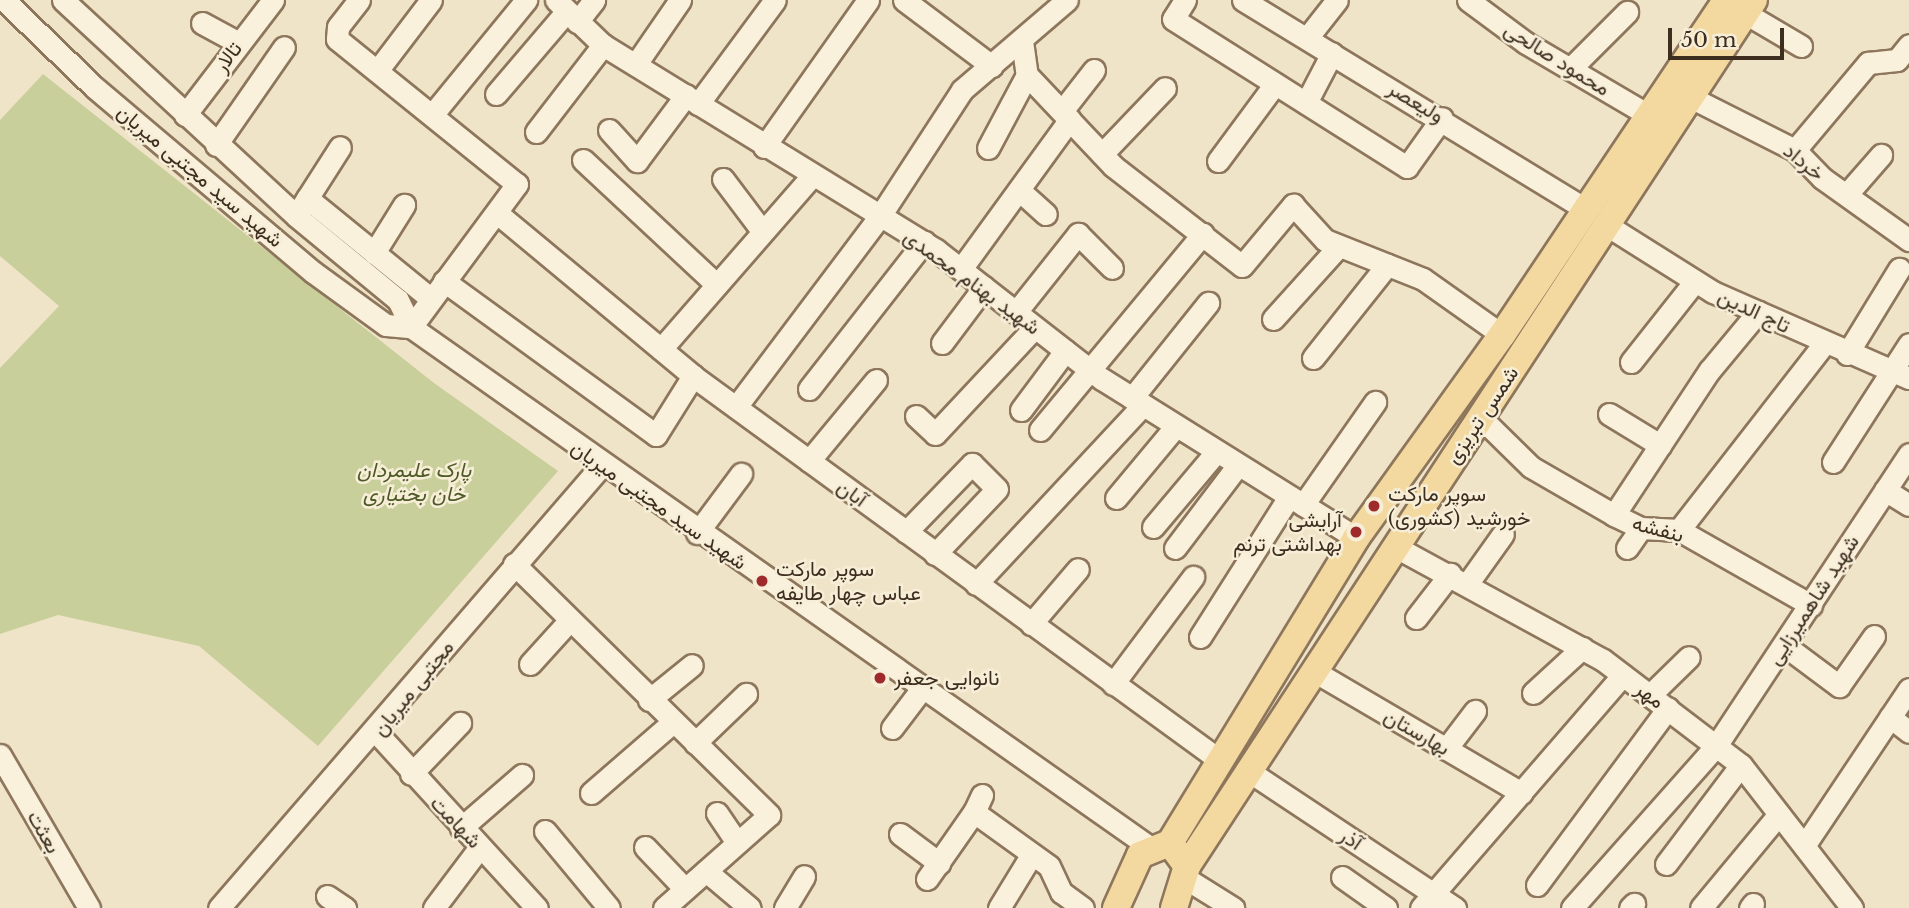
<!DOCTYPE html>
<html>
<head>
<meta charset="utf-8">
<style>
	body { margin:0 }
	#map { position:relative; width:1909px; height:908px; overflow:hidden; background:#f0e4c8; font-family:"Libre Baskerville",Vazirmatn,serif }
	div>[style] { position:absolute }
	[style*='--x'] { left:calc(var(--x)*1px); top:calc(var(--y)*1px); width:calc(var(--w)*1px); rotate:calc(var(--a)*1deg) }
	.green>* { inset:0; background:#c9cf9b }
	.roads { filter:drop-shadow(2px 0 #8d765c) drop-shadow(-2px 0 #8d765c) drop-shadow(0 2px #8d765c) drop-shadow(0 -2px #8d765c) }
	.minor>* { height:21px; margin:-10.5px; padding:0 10.5px; transform-origin:10.5px; border-radius:10.5px; background:#faf1dc }
	.major>* { height:26px; margin:-13px; padding:0 13px; transform-origin:13px; border-radius:13px; background:#f3d9a0 }
	.dots>* { width:19px; height:19px; translate:-50% -50%; box-sizing:border-box; border:4px solid #f7eed8; border-radius:50% }
	span { translate:-50% -50%; white-space:nowrap; text-align:center; line-height:1.15; -webkit-text-stroke:5px #f7eed8; paint-order:stroke }
	.street-label { font-size:21px; color:#3d2e20 }
	.park-label { font-size:21px; color:#4d5a26; font-style:italic }
	.poi-label { font-size:21px; color:#3d2e20 }
	.left { translate:0 -50%; text-align:left }
	.right { translate:-100% -50%; text-align:right }
	.scale { position:absolute; left:1668px; top:28px; width:116px; height:32px; box-sizing:border-box; border:4px solid #3d2e20; border-top:0; padding-left:9px; font-size:21px; line-height:24px; white-space:nowrap; color:#3d2e20; -webkit-text-stroke:5px #f7eed8; paint-order:stroke }
</style>
</head>
<body>
<div id="map">
	<div class="green">
		<div style="clip-path:polygon(43px 74px,434px 383px,558px 471px,318px 746px,199px 646px,58px 615px,0 634px,0 368px,59px 306px,0 256px,0 120px)"></div>
	</div>
	<div class="roads">
		<div class="minor">
			<div style="--x:4;--y:0;--w:125;--a:44"></div>
			<div style="--x:94;--y:87;--w:287;--a:40.2"></div>
			<div style="--x:313;--y:272;--w:90;--a:36"></div>
			<div style="--x:386;--y:325;--w:25;--a:5"></div>
			<div style="--x:63;--y:0;--w:318;--a:42.8"></div>
			<div style="--x:296;--y:216;--w:132;--a:39.5"></div>
			<div style="--x:398;--y:300;--w:30;--a:64"></div>
			<div style="--x:411;--y:327;--w:905;--a:35.15"></div>
			<div style="--x:359;--y:0;--w:34;--a:128"></div>
			<div style="--x:338;--y:27;--w:12;--a:95"></div>
			<div style="--x:337;--y:39;--w:231;--a:38.9"></div>
			<div style="--x:517;--y:184;--w:178;--a:126.5"></div>
			<div style="--x:556;--y:0;--w:65;--a:43.8"></div>
			<div style="--x:603;--y:45;--w:391;--a:31.6"></div>
			<div style="--x:936;--y:250;--w:210;--a:37.9"></div>
			<div style="--x:1102;--y:379;--w:300;--a:32"></div>
			<div style="--x:904;--y:0;--w:110;--a:36.9"></div>
			<div style="--x:1185;--y:0;--w:22;--a:122"></div>
			<div style="--x:1173;--y:19;--w:277;--a:32.3"></div>
			<div style="--x:1407;--y:167;--w:60;--a:-54.5"></div>
			<div style="--x:1243;--y:0;--w:403;--a:31.4"></div>
			<div style="--x:1468;--y:0;--w:72;--a:36.6"></div>
			<div style="--x:1526;--y:43;--w:142;--a:30.5"></div>
			<div style="--x:1745;--y:13;--w:65;--a:30.5"></div>
			<div style="--x:577;--y:22;--w:28;--a:-52"></div>
			<div style="--x:202;--y:23;--w:42;--a:28.4"></div>
			<div style="--x:1307;--y:38;--w:48;--a:-51.7"></div>
			<div style="--x:1022;--y:41;--w:34;--a:82"></div>
			<div style="--x:1027;--y:75;--w:125;--a:46.6"></div>
			<div style="--x:1113;--y:166;--w:163;--a:37.8"></div>
			<div style="--x:1242;--y:266;--w:80;--a:-50.1"></div>
			<div style="--x:1293;--y:205;--w:47;--a:47.6"></div>
			<div style="--x:1325;--y:240;--w:105;--a:21.7"></div>
			<div style="--x:1423;--y:279;--w:97;--a:35.3"></div>
			<div style="--x:636;--y:64;--w:78;--a:-55.5"></div>
			<div style="--x:1570;--y:69;--w:81;--a:-45"></div>
			<div style="--x:377;--y:71;--w:89;--a:-52.7"></div>
			<div style="--x:496;--y:94;--w:109;--a:-49.5"></div>
			<div style="--x:1692;--y:98;--w:115;--a:26.8"></div>
			<div style="--x:1795;--y:150;--w:39;--a:46"></div>
			<div style="--x:1822;--y:178;--w:107;--a:35.5"></div>
			<div style="--x:1306;--y:103;--w:56;--a:-62.5"></div>
			<div style="--x:698;--y:104;--w:129;--a:-53.5"></div>
			<div style="--x:1062;--y:111;--w:52;--a:-52"></div>
			<div style="--x:185;--y:115;--w:145;--a:-52.6"></div>
			<div style="--x:432;--y:115;--w:149;--a:-50.7"></div>
			<div style="--x:609;--y:130;--w:42;--a:47.9"></div>
			<div style="--x:637;--y:161;--w:82;--a:-53.4"></div>
			<div style="--x:536;--y:132;--w:110;--a:-52.4"></div>
			<div style="--x:216;--y:145;--w:119;--a:-55.2"></div>
			<div style="--x:764;--y:147;--w:180;--a:-54.7"></div>
			<div style="--x:988;--y:148;--w:83;--a:-61.9"></div>
			<div style="--x:1795;--y:150;--w:114;--a:-50"></div>
			<div style="--x:1868;--y:63;--w:29;--a:-6"></div>
			<div style="--x:1897;--y:60;--w:19;--a:-51"></div>
			<div style="--x:1102;--y:154;--w:91;--a:-46.3"></div>
			<div style="--x:583;--y:160;--w:183;--a:43"></div>
			<div style="--x:1218;--y:161;--w:96;--a:-53.5"></div>
			<div style="--x:723;--y:179;--w:66;--a:53"></div>
			<div style="--x:1019;--y:190;--w:36;--a:42"></div>
			<div style="--x:1847;--y:194;--w:52;--a:-48.9"></div>
			<div style="--x:307;--y:198;--w:159;--a:39.1"></div>
			<div style="--x:301;--y:208;--w:72;--a:-57.4"></div>
			<div style="--x:497;--y:213;--w:255;--a:39.7"></div>
			<div style="--x:693;--y:376;--w:650;--a:36.11"></div>
			<div style="--x:1608;--y:226;--w:124;--a:32.2"></div>
			<div style="--x:1713;--y:292;--w:214;--a:23.7"></div>
			<div style="--x:374;--y:253;--w:57;--a:-58"></div>
			<div style="--x:961;--y:269;--w:185;--a:-54"></div>
			<div style="--x:444;--y:281;--w:262;--a:36"></div>
			<div style="--x:656;--y:435;--w:70;--a:-57.9"></div>
			<div style="--x:1016;--y:312;--w:100;--a:-51.5"></div>
			<div style="--x:1078;--y:234;--w:48;--a:45"></div>
			<div style="--x:1273;--y:319;--w:98;--a:-47.9"></div>
			<div style="--x:942;--y:343;--w:70;--a:-53.1"></div>
			<div style="--x:661;--y:349;--w:230;--a:-48.9"></div>
			<div style="--x:1847;--y:354;--w:100;--a:-58.5"></div>
			<div style="--x:1313;--y:358;--w:119;--a:-51.5"></div>
			<div style="--x:1631;--y:362;--w:103;--a:-51.7"></div>
			<div style="--x:809;--y:389;--w:187;--a:-52"></div>
			<div style="--x:1132;--y:398;--w:122;--a:-51.3"></div>
			<div style="--x:736;--y:407;--w:239;--a:-53"></div>
			<div style="--x:880;--y:216;--w:150;--a:-56.9"></div>
			<div style="--x:962;--y:90;--w:138;--a:-40.6"></div>
			<div style="--x:1021;--y:410;--w:74;--a:-53.3"></div>
			<div style="--x:1609;--y:414;--w:60;--a:31.3"></div>
			<div style="--x:916;--y:416;--w:26;--a:43"></div>
			<div style="--x:935;--y:434;--w:146;--a:-46.9"></div>
			<div style="--x:1480;--y:417;--w:71;--a:44.4"></div>
			<div style="--x:1531;--y:467;--w:96;--a:30"></div>
			<div style="--x:1614;--y:515;--w:30;--a:26"></div>
			<div style="--x:1641;--y:528;--w:38;--a:3"></div>
			<div style="--x:1679;--y:530;--w:152;--a:29.6"></div>
			<div style="--x:1040;--y:430;--w:255;--a:-50.3"></div>
			<div style="--x:809;--y:461;--w:105;--a:-50.4"></div>
			<div style="--x:1833;--y:462;--w:140;--a:-57.2"></div>
			<div style="--x:1885;--y:490;--w:28;--a:32"></div>
			<div style="--x:1116;--y:498;--w:94;--a:-50.2"></div>
			<div style="--x:1303;--y:505;--w:126;--a:-55"></div>
			<div style="--x:1614;--y:515;--w:173;--a:-56.6"></div>
			<div style="--x:1709;--y:371;--w:77;--a:-50.3"></div>
			<div style="--x:1153;--y:527;--w:99;--a:-49.9"></div>
			<div style="--x:1679;--y:530;--w:236;--a:-52.1"></div>
			<div style="--x:906;--y:532;--w:95;--a:-45.9"></div>
			<div style="--x:972;--y:464;--w:35;--a:45"></div>
			<div style="--x:997;--y:489;--w:90;--a:133.6"></div>
			<div style="--x:697;--y:533;--w:74;--a:-53.3"></div>
			<div style="--x:1394;--y:546;--w:238;--a:28.6"></div>
			<div style="--x:1603;--y:660;--w:173;--a:37.3"></div>
			<div style="--x:1741;--y:765;--w:181;--a:52.2"></div>
			<div style="--x:1175;--y:548;--w:104;--a:-52.8"></div>
			<div style="--x:1627;--y:548;--w:24;--a:-55"></div>
			<div style="--x:514;--y:564;--w:358;--a:44.5"></div>
			<div style="--x:769;--y:815;--w:140;--a:138.5"></div>
			<div style="--x:1468;--y:583;--w:60;--a:-54.5"></div>
			<div style="--x:976;--y:584;--w:245;--a:-47"></div>
			<div style="--x:1416;--y:618;--w:56;--a:-52.3"></div>
			<div style="--x:1031;--y:624;--w:72;--a:-49.5"></div>
			<div style="--x:1200;--y:637;--w:166;--a:-57.6"></div>
			<div style="--x:1784;--y:645;--w:69;--a:36.7"></div>
			<div style="--x:1839;--y:686;--w:61;--a:-55"></div>
			<div style="--x:530;--y:664;--w:58;--a:-47.8"></div>
			<div style="--x:1312;--y:670;--w:243;--a:30.4"></div>
			<div style="--x:1113;--y:684;--w:134;--a:-53.2"></div>
			<div style="--x:1533;--y:693;--w:67;--a:-42.6"></div>
			<div style="--x:1650;--y:695;--w:54;--a:-44.3"></div>
			<div style="--x:649;--y:700;--w:55;--a:-39.1"></div>
			<div style="--x:1890;--y:717;--w:24;--a:38"></div>
			<div style="--x:892;--y:728;--w:46;--a:-52.9"></div>
			<div style="--x:377;--y:733;--w:237;--a:47.6"></div>
			<div style="--x:695;--y:743;--w:71;--a:-43.9"></div>
			<div style="--x:1446;--y:749;--w:48;--a:-52.7"></div>
			<div style="--x:0;--y:755;--w:177;--a:59.8"></div>
			<div style="--x:1247;--y:770;--w:250;--a:33.6"></div>
			<div style="--x:411;--y:774;--w:71;--a:-46.1"></div>
			<div style="--x:591;--y:793;--w:108;--a:-40.9"></div>
			<div style="--x:982;--y:795;--w:19;--a:115"></div>
			<div style="--x:974;--y:812;--w:92;--a:35.8"></div>
			<div style="--x:1049;--y:866;--w:29;--a:65"></div>
			<div style="--x:1061;--y:892;--w:27;--a:36"></div>
			<div style="--x:717;--y:813;--w:36;--a:56"></div>
			<div style="--x:461;--y:828;--w:81;--a:-41"></div>
			<div style="--x:545;--y:831;--w:100;--a:50.3"></div>
			<div style="--x:900;--y:834;--w:49;--a:36.6"></div>
			<div style="--x:1804;--y:846;--w:189;--a:-56.2"></div>
			<div style="--x:645;--y:847;--w:58;--a:46.4"></div>
			<div style="--x:1666;--y:864;--w:124;--a:-52.9"></div>
			<div style="--x:706;--y:871;--w:57;--a:40.1"></div>
			<div style="--x:1342;--y:877;--w:54;--a:35.2"></div>
			<div style="--x:1185;--y:878;--w:57;--a:32"></div>
			<div style="--x:927;--y:879;--w:82;--a:-55"></div>
			<div style="--x:1537;--y:885;--w:220;--a:-53.5"></div>
			<div style="--x:327;--y:896;--w:22;--a:34"></div>
			<div style="--x:219;--y:908;--w:586;--a:-49.15"></div>
			<div style="--x:434;--y:908;--w:76;--a:-53"></div>
			<div style="--x:785;--y:908;--w:37;--a:-59"></div>
			<div style="--x:999;--y:908;--w:63;--a:-58.6"></div>
			<div style="--x:1421;--y:908;--w:308;--a:-49.1"></div>
			<div style="--x:1572;--y:908;--w:217;--a:-48.4"></div>
			<div style="--x:1716;--y:746;--w:350;--a:-56.5"></div>
			<div style="--x:1630;--y:908;--w:6;--a:-45"></div>
			<div style="--x:1701;--y:908;--w:122;--a:-50.3"></div>
			<div style="--x:1750;--y:908;--w:5;--a:-53"></div>
		</div>
		<div class="major">
			<div style="--x:1170;--y:843;--w:357;--a:-58.6"></div>
			<div style="--x:1356;--y:538;--w:250;--a:-54.3"></div>
			<div style="--x:1502;--y:335;--w:403;--a:-56.2"></div>
			<div style="--x:1187;--y:866;--w:1035;--a:-56.79"></div>
			<div style="--x:1116;--y:908;--w:58;--a:-65.6"></div>
			<div style="--x:1140;--y:855;--w:32;--a:-22"></div>
			<div style="--x:1170;--y:843;--w:29;--a:54"></div>
			<div style="--x:1187;--y:866;--w:44;--a:107.2"></div>
		</div>
	</div>
	<div class="dots">
		<div style="left:1374px;top:506px;background:#9e2a2b"></div>
		<div style="left:1356px;top:532px;background:#9e2a2b"></div>
		<div style="left:762px;top:581px;background:#9e2a2b"></div>
		<div style="left:880px;top:678px;background:#9e2a2b"></div>
	</div>
	<div class="street-label">
		<span style="left:228px;top:57px;rotate:-53deg">تالار</span>
		<span style="left:1557px;top:59px;rotate:32deg">محمود صالحی</span>
		<span style="left:1416px;top:102px;rotate:31deg">ولیعصر</span>
		<span style="left:1804px;top:162px;rotate:39deg">خرداد</span>
		<span style="left:200px;top:176px;rotate:40deg">شهید سید مجتبی میریان</span>
		<span style="left:972px;top:282px;rotate:36deg">شهید بهنام محمدی</span>
		<span style="left:1754px;top:311px;rotate:25deg">تاج الدین</span>
		<span style="left:1482px;top:415px;rotate:-56deg">شمس تبریزی</span>
		<span style="left:852px;top:493px;rotate:36deg">آبان</span>
		<span style="left:659px;top:505px;rotate:35deg">شهید سید مجتبی میریان</span>
		<span style="left:1658px;top:529px;rotate:15deg">بنفشه</span>
		<span style="left:1813px;top:600px;rotate:-57deg">شهید شاهمیرزایی</span>
		<span style="left:413px;top:688px;rotate:-51deg">مجتبی میریان</span>
		<span style="left:1650px;top:695px;rotate:37deg">مهر</span>
		<span style="left:1417px;top:732px;rotate:30deg">بهارستان</span>
		<span style="left:456px;top:822px;rotate:46deg">شهامت</span>
		<span style="left:44px;top:832px;rotate:60deg">بعثت</span>
		<span style="left:1351px;top:839px;rotate:34deg">آذر</span>
	</div>
	<div class="park-label">
		<span style="left:414px;top:482px">پارک علیمردان<br>خان بختیاری</span>
	</div>
	<div class="poi-label">
		<span class="left" style="left:1388px;top:506px">سوپر مارکت<br>خورشید (کشوری)</span>
		<span class="right" style="left:1342px;top:532px">آرایشی<br>بهداشتی ترنم</span>
		<span class="left" style="left:776px;top:581px">سوپر مارکت<br>عباس چهار طایفه</span>
		<span class="left" style="left:894px;top:678px">نانوایی جعفر</span>
	</div>
	<div class="scale">50 m</div>
</div>
</body>
</html>
